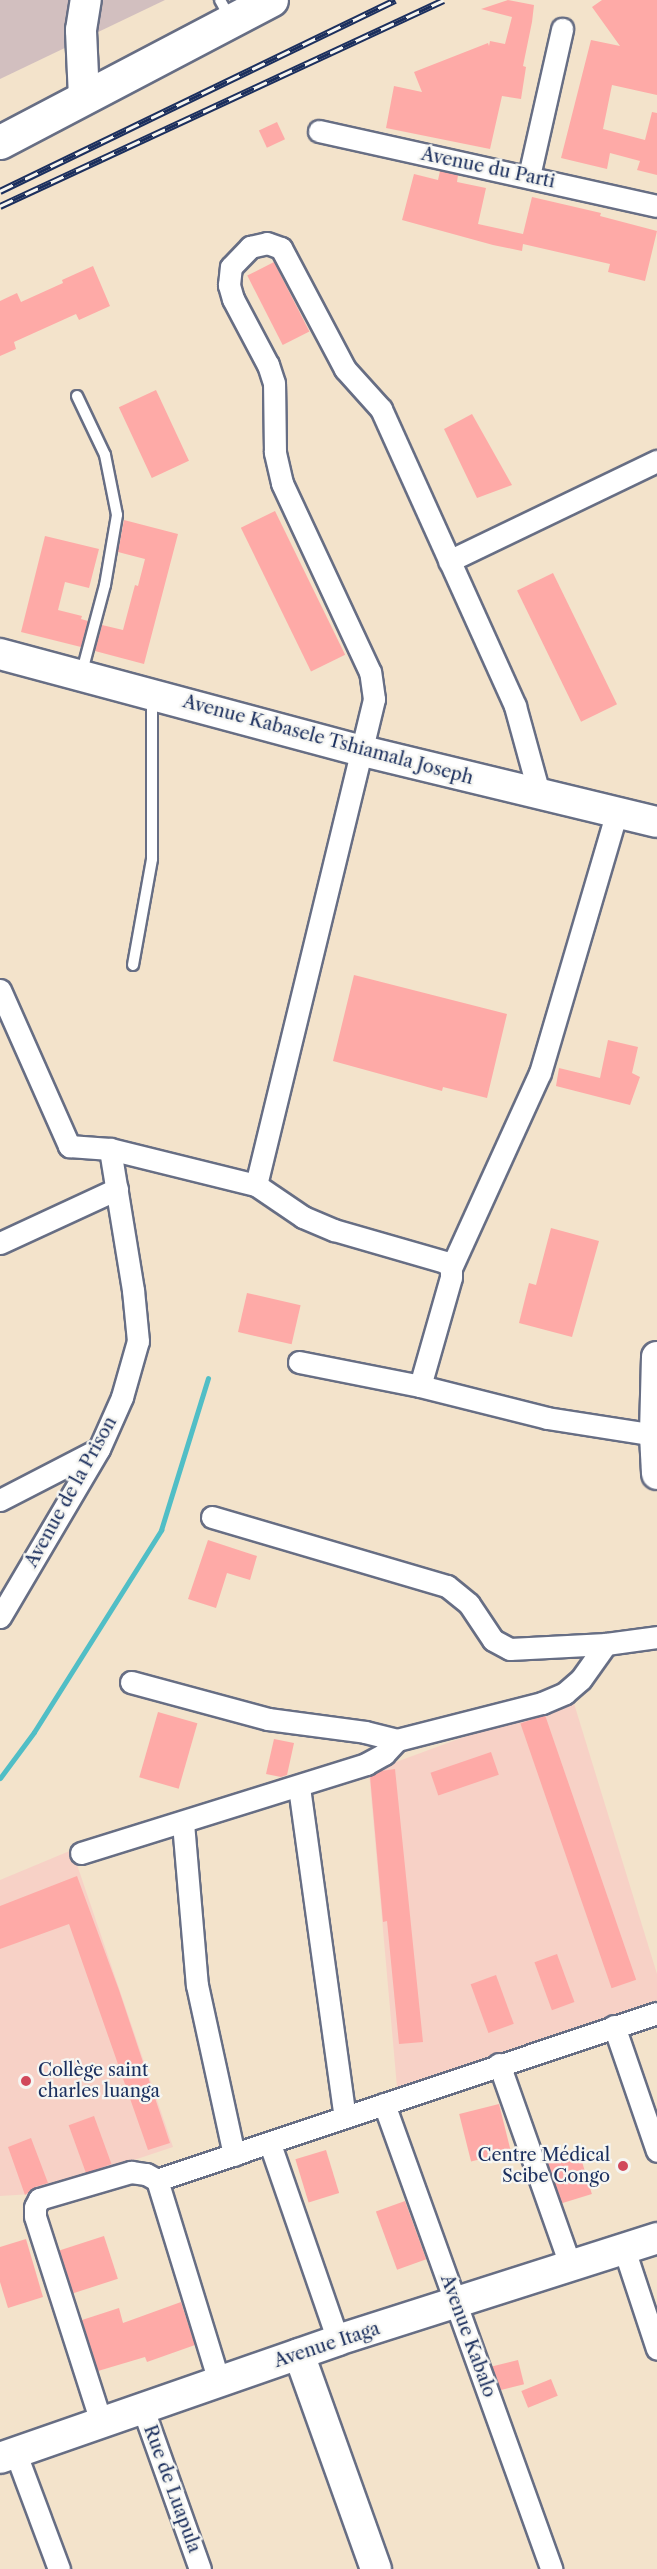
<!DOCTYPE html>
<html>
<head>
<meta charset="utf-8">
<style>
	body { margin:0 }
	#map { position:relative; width:657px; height:2569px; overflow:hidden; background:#f3e3cb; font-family:"Libre Caslon Text",serif }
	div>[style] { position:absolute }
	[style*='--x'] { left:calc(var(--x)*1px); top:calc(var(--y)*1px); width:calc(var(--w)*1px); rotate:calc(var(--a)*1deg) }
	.built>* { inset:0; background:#f7d1c6 }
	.industrial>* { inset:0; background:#d2bfbf }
	.stream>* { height:5px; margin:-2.5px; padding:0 2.5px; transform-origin:2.5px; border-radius:2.5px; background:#50bec6 }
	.building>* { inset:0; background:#feaaa7; transform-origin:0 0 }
	.roads { filter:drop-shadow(2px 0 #676e84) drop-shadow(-2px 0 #676e84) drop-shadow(0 2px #676e84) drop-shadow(0 -2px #676e84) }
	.lane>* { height:10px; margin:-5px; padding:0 5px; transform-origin:5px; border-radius:5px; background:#fff }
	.street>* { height:21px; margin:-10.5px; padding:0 10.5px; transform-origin:10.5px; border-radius:10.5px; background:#fff }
	.secondary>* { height:30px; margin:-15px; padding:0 15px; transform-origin:15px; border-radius:15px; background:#fff }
	.primary>* { height:33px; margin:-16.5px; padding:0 16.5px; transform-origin:16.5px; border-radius:16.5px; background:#fff }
	.rail>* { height:7px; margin-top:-3.5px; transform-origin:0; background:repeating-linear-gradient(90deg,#f6f6f2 0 14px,#1b2f5e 0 28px); box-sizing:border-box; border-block:2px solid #1b2f5e }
	.dots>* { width:16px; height:16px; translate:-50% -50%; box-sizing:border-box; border:3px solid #f6f6f2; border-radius:50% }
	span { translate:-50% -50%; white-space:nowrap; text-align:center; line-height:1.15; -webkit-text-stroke:4.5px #f6f6f2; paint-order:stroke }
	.street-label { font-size:18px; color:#1b2f5e }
	.poi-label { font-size:18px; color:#1b2f5e }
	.left { translate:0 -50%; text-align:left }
	.right { translate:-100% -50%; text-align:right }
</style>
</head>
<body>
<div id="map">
	<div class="built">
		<div style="clip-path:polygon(572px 1697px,657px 1974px,657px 2000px,397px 2087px,369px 1772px)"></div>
		<div style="clip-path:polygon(72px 1850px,173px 2147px,32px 2194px,0 2196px,0 1880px)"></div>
	</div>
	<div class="industrial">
		<div style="clip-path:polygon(0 0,165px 0,0 79px)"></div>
	</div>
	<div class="stream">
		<div style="--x:0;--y:1778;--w:57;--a:-53.5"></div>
		<div style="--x:34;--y:1732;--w:239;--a:-57.8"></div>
		<div style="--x:161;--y:1530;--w:159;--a:-72.8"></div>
	</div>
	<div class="building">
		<div style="clip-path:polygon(508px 0,534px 5px,532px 22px,523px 66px,526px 67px,521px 99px,502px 96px,490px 149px,386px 128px,394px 86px,422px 92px,414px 72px,488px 43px,489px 46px,490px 41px,505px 44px,512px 17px,481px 9px)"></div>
		<div style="clip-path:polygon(602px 0,657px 0,657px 95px,612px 85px,603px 129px,645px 140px,652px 112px,657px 113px,657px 175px,637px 170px,640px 161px,610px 153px,607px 169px,561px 158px,591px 40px,620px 46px,592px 7px)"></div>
		<div style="left:277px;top:122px;width:19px;height:20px;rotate:65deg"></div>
		<div style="clip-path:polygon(440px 171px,458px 175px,457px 182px,486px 188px,478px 224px,523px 234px,532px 197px,601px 213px,600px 216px,657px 231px,645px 281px,608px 272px,610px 264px,523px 244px,522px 251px,493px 245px,402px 220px,414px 174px,438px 180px)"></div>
		<div style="left:274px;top:262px;width:78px;height:30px;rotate:63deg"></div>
		<div style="clip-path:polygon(93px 266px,110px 306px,79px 320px,76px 314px,14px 342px,16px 349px,0 356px,0 301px,17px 293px,21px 302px,63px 283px,62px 280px)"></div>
		<div style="left:156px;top:390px;width:78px;height:41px;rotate:65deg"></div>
		<div style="clip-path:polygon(472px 414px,512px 485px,477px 498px,444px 429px)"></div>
		<div style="left:275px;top:511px;width:160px;height:38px;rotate:64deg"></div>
		<div style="clip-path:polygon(124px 520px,178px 534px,144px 664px,95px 651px,102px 625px,123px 630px,135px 585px,138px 586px,145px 559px,118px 552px)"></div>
		<div style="clip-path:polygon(45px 536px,99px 549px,89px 588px,65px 582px,58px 610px,82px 616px,81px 619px,88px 621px,81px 647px,21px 632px)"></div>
		<div style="left:553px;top:573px;width:146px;height:40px;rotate:64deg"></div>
		<div style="clip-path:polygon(354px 975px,507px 1014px,487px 1098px,443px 1087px,442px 1091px,333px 1061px)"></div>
		<div style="clip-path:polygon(608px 1040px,638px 1047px,632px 1073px,640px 1077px,630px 1105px,556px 1086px,559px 1068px,600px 1078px)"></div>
		<div style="clip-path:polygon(551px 1228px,599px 1241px,572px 1337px,519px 1323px,529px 1283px,536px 1285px)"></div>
		<div style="left:247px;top:1293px;width:55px;height:40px;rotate:13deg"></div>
		<div style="clip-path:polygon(208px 1540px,257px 1556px,250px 1580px,227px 1573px,216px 1608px,188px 1599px)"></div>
		<div style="left:158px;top:1712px;width:41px;height:68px;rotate:16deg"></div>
		<div style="left:545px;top:1715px;width:280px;height:26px;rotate:71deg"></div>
		<div style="clip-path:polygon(274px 1739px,294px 1743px,287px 1775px,281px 1777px,266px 1774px)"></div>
		<div style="left:491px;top:1752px;width:24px;height:64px;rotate:71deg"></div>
		<div style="clip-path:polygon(395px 1769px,423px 2042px,399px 2044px,387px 1921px,383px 1922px,370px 1776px,381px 1771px)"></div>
		<div style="clip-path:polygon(77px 1876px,119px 1990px,170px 2143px,148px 2150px,69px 1924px,0 1949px,0 1906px)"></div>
		<div style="left:557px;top:1954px;width:51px;height:24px;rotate:70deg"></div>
		<div style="left:496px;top:1975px;width:52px;height:27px;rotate:70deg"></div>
		<div style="left:499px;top:2104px;width:49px;height:41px;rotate:76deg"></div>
		<div style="left:94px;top:2116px;width:51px;height:27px;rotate:70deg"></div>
		<div style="clip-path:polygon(31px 2138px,48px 2183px,35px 2187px,25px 2195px,8px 2147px)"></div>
		<div style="left:326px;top:2150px;width:45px;height:32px;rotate:73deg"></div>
		<div style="left:579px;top:2152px;width:44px;height:34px;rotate:73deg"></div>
		<div style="left:405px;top:2201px;width:62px;height:31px;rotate:70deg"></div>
		<div style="left:104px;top:2236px;width:45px;height:47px;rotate:72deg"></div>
		<div style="clip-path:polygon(26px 2239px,43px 2297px,8px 2308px,0 2282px,0 2247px)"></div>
		<div style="clip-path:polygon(181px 2302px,195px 2345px,147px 2362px,145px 2357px,98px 2371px,82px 2320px,119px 2308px,123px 2323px)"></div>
		<div style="left:518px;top:2360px;width:25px;height:27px;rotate:76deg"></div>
		<div style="left:551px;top:2379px;width:18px;height:32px;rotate:68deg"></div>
	</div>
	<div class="roads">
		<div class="lane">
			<div style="--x:220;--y:0;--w:21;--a:61"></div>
			<div style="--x:77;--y:396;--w:65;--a:64.6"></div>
			<div style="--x:105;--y:455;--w:61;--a:78.7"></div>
			<div style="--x:117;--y:515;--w:71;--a:99.7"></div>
			<div style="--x:105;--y:585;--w:93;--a:104.9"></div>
			<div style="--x:133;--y:965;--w:108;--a:-79.8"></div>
			<div style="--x:152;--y:859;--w:163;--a:-90"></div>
		</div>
		<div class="street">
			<div style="--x:319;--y:131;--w:346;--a:12.5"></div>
			<div style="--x:529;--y:176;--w:151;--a:-77.3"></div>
			<div style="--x:449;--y:561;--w:231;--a:-25.7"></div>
			<div style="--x:0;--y:990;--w:171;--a:66.1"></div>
			<div style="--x:69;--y:1146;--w:41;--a:4.2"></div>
			<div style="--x:110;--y:1149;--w:150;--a:13.9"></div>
			<div style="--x:256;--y:1185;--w:57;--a:34.2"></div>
			<div style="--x:303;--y:1217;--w:34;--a:23"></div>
			<div style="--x:334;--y:1230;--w:116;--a:16.1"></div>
			<div style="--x:445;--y:1262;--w:8;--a:45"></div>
			<div style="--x:256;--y:1185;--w:500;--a:-76.35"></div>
			<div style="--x:374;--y:699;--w:27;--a:-98"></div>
			<div style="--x:370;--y:672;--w:208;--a:-115"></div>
			<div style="--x:282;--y:483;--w:32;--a:-103"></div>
			<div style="--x:275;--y:452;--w:69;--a:-90.8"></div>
			<div style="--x:274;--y:383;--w:19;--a:-108"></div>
			<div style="--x:268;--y:365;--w:75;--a:-117.9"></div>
			<div style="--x:233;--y:299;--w:15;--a:-106"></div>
			<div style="--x:229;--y:285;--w:18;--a:-84"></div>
			<div style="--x:231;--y:267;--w:28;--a:-46"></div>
			<div style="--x:250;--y:247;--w:17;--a:-13"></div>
			<div style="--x:267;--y:243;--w:15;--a:20"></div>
			<div style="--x:281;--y:248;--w:137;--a:62.1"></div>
			<div style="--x:345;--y:369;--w:54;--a:48"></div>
			<div style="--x:381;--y:409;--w:326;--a:65.7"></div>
			<div style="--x:515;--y:706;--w:90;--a:74.6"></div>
			<div style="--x:0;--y:1243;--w:129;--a:-24.8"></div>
			<div style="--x:299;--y:1362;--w:123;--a:11.2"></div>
			<div style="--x:420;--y:1386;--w:131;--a:14.1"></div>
			<div style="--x:547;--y:1418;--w:109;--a:8.9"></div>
			<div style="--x:420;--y:1386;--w:113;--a:-74.1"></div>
			<div style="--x:451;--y:1277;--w:9;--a:-90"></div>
			<div style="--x:451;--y:1268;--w:214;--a:-65.5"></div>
			<div style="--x:540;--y:1073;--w:272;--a:-73.6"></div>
			<div style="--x:0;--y:1500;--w:111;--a:-27.3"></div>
			<div style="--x:212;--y:1517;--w:245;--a:16.4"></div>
			<div style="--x:447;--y:1586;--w:28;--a:39"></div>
			<div style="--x:469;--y:1604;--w:43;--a:56.3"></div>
			<div style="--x:493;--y:1640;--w:19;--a:28"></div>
			<div style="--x:510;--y:1649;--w:96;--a:-3"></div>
			<div style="--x:606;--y:1644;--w:51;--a:-7.8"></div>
			<div style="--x:0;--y:1617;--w:195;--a:-59.5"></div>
			<div style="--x:99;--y:1449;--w:57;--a:-66.1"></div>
			<div style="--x:122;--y:1397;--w:58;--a:-74.1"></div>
			<div style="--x:138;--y:1341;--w:51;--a:-95.6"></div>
			<div style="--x:133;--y:1290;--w:143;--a:-99.3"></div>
			<div style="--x:131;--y:1682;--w:142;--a:15.1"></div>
			<div style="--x:268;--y:1719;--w:98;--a:7.6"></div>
			<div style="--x:365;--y:1732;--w:33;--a:14"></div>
			<div style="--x:397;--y:1740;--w:150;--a:-14.3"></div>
			<div style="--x:542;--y:1703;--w:25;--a:-23"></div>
			<div style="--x:565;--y:1693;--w:21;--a:-41"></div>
			<div style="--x:581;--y:1679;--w:43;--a:-54.5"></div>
			<div style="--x:299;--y:1787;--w:333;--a:82.1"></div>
			<div style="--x:183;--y:1823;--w:163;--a:85.1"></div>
			<div style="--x:197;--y:1985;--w:174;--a:77.7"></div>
			<div style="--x:81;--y:1853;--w:299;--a:-17.3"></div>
			<div style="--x:366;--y:1764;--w:21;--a:-29"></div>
			<div style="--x:384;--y:1754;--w:19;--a:-47"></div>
			<div style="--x:614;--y:2026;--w:132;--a:71"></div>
			<div style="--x:499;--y:2064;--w:215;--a:70.5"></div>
			<div style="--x:384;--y:2104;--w:494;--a:70.2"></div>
			<div style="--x:270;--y:2144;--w:207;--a:70.9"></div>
			<div style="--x:157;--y:2180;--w:210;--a:72.9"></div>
			<div style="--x:624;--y:2249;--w:105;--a:71.7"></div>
			<div style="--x:143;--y:2409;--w:170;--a:70.4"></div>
			<div style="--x:101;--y:2422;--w:216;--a:-107.8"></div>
			<div style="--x:35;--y:2216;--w:9;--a:-90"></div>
			<div style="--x:35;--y:2207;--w:9;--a:-63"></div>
			<div style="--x:39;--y:2199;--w:96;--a:-16.4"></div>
			<div style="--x:131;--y:2172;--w:15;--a:8"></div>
			<div style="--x:146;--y:2174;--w:13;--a:29"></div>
			<div style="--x:157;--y:2180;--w:527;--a:-18.47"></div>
			<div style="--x:16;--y:2454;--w:123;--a:69.5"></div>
		</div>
		<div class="secondary">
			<div style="--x:84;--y:97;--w:67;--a:-92.6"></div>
			<div style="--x:81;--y:30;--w:30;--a:-81"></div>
			<div style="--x:0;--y:654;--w:376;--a:15"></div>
			<div style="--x:363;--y:751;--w:302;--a:13.6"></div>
			<div style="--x:657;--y:1357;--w:78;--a:91.5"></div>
			<div style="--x:655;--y:1435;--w:39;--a:87"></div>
			<div style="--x:299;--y:2354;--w:228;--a:70.3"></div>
			<div style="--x:0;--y:2458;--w:358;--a:-19.2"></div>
			<div style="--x:338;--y:2340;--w:335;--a:-17.7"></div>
		</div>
		<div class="primary">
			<div style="--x:0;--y:142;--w:306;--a:-27.7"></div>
		</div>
	</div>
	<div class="rail">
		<div style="--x:0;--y:191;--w:439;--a:-25.8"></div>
		<div style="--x:0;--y:206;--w:489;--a:-24.9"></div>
	</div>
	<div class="dots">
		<div style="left:26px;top:2081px;background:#d1495b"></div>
		<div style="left:623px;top:2166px;background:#d1495b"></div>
	</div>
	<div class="street-label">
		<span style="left:488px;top:168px;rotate:12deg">Avenue du Parti</span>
		<span style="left:328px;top:740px;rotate:15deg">Avenue Kabasele Tshiamala Joseph</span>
		<span style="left:71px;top:1492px;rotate:-61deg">Avenue de la Prison</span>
		<span style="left:468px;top:2336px;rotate:70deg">Avenue Kabalo</span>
		<span style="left:327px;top:2345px;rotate:-18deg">Avenue Itaga</span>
		<span style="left:172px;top:2489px;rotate:70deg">Rue de Luapula</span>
	</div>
	<div class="poi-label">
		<span class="left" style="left:38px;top:2081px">Collège saint<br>charles luanga</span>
		<span class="right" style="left:610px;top:2166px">Centre Médical<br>Scibe Congo</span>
	</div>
</div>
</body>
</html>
